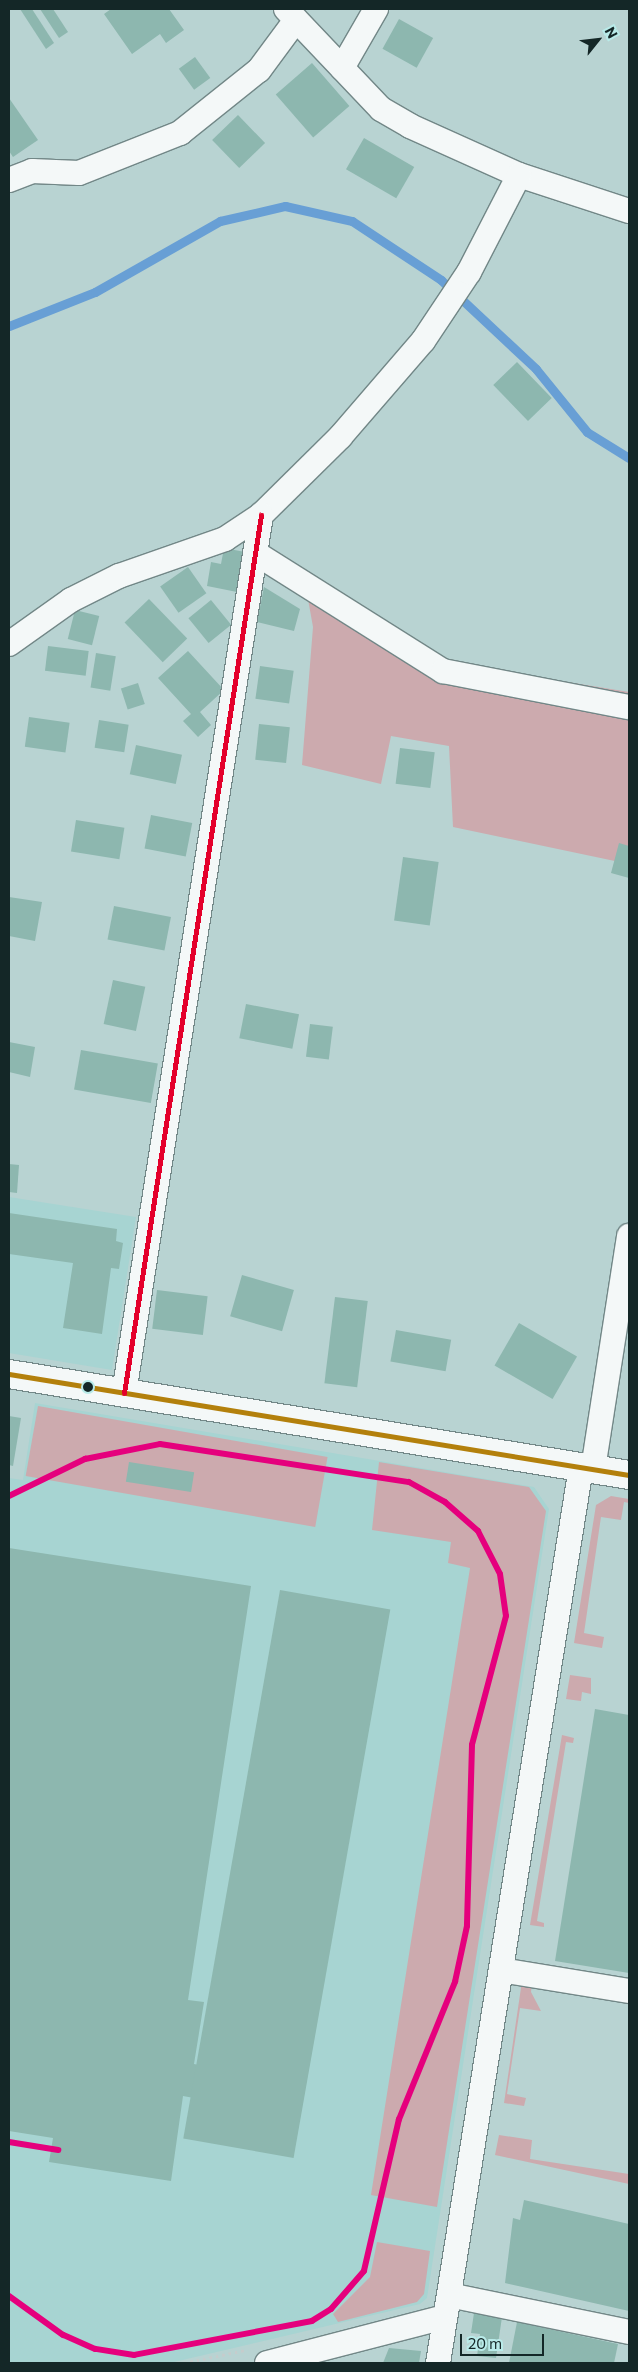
<!DOCTYPE html>
<html>
<head>
<meta charset="utf-8">
<style>
	body { margin:0 }
	#map { position:relative; width:638px; height:2372px; overflow:hidden; background:#b8d3d2; font-family:Commissioner,sans-serif }
	div>[style] { position:absolute }
	[style*='--x'] { left:calc(var(--x)*1px); top:calc(var(--y)*1px); width:calc(var(--w)*1px); rotate:calc(var(--a)*1deg) }
	.built>* { inset:0; background:#a7d4d2 }
	.green>* { inset:0; background:#ccaaae; transform-origin:0 0 }
	.stream>* { height:9px; margin:-4.5px; padding:0 4.5px; transform-origin:4.5px; border-radius:4.5px; background:#689fd5 }
	.building>* { inset:0; background:#8db7af; transform-origin:0 0 }
	.path>* { height:3px; margin-top:-1.5px; transform-origin:0; background:repeating-linear-gradient(90deg,#c5cccc 0 2.5px,transparent 0 6.5px) }
	.roads { filter:drop-shadow(1px 0 #728787) drop-shadow(-1px 0 #728787) drop-shadow(0 1px #728787) drop-shadow(0 -1px #728787) }
	.minor>* { height:24px; margin:-12px; padding:0 12px; transform-origin:12px; border-radius:12px; background:#f4f8f8 }
	.tertiary>* { height:28px; margin:-14px; padding:0 14px; transform-origin:14px; border-radius:14px; background:#f4f8f8 }
	.bus-1>* { height:5px; margin:-2.5px; padding:0 2.5px; transform-origin:2.5px; border-radius:2.5px; background:#b3800c }
	.bus-2>* { height:5px; margin:-2.5px; padding:0 2.5px; transform-origin:2.5px; border-radius:2.5px; background:#e4002b }
	.rail-1>* { height:6px; margin:-3px; padding:0 3px; transform-origin:3px; border-radius:3px; background:#e5007d }
	.dots>* { width:14px; height:14px; translate:-50% -50%; box-sizing:border-box; border:2px solid #b9ebe9; border-radius:50% }
	span { translate:-50% -50%; white-space:nowrap; text-align:center; line-height:1.15; -webkit-text-stroke:4.5px #b9ebe9; paint-order:stroke }
	.frame { position:absolute; inset:0; border:10px solid #142727; pointer-events:none }
	.north { position:absolute; left:573px; top:15px; width:50px; height:50px; -webkit-text-stroke:4px #b9ebe9; paint-order:stroke; rotate:61deg; font-size:14px; font-weight:700; line-height:20px; text-align:center; color:#142727 }
	.north::after { content:''; display:block; margin:auto; width:18px; height:22px; background:#142727; clip-path:polygon(50% 0,100% 100%,50% 72%,0 100%) }
	.scale { position:absolute; left:460px; top:2334px; width:84px; height:22px; box-sizing:border-box; border:2px solid #142727; border-top:0; padding-left:6px; font-size:15px; line-height:18px; white-space:nowrap; color:#142727; -webkit-text-stroke:4px #b9ebe9; paint-order:stroke }
</style>
</head>
<body>
<div id="map">
	<div class="built">
		<div style="clip-path:polygon(9px 1197px,136px 1217px,112px 1370px,9px 1353px)"></div>
		<div style="clip-path:polygon(35px 1403px,534px 1487px,549px 1509px,427px 2298px,420px 2304px,170px 2363px,9px 2363px,9px 1478px,23px 1480px)"></div>
	</div>
	<div class="green">
		<div style="clip-path:polygon(304px 577px,446px 662px,629px 692px,629px 864px,453px 827px,449px 746px,391px 736px,381px 784px,302px 765px,313px 627px)"></div>
		<div style="left:38px;top:1406px;width:294px;height:71px;rotate:10deg"></div>
		<div style="clip-path:polygon(379px 1462px,529px 1487px,546px 1511px,437px 2207px,371px 2195px,470px 1568px,448px 1563px,451px 1542px,372px 1530px)"></div>
		<div style="clip-path:polygon(611px 1496px,629px 1499px,629px 1503px,624px 1502px,621px 1520px,601px 1517px,584px 1633px,604px 1637px,602px 1648px,574px 1643px,596px 1505px)"></div>
		<div style="clip-path:polygon(570px 1675px,591px 1678px,591px 1694px,582px 1692px,581px 1701px,566px 1699px)"></div>
		<div style="clip-path:polygon(562px 1735px,574px 1738px,573px 1743px,566px 1742px,537px 1921px,544px 1923px,544px 1927px,530px 1925px)"></div>
		<div style="clip-path:polygon(522px 1981px,532px 1983px,531px 1992px,541px 2011px,520px 2008px,507px 2094px,526px 2098px,524px 2106px,504px 2103px)"></div>
		<div style="clip-path:polygon(499px 2135px,532px 2140px,530px 2159px,629px 2174px,629px 2184px,495px 2155px)"></div>
		<div style="clip-path:polygon(377px 2242px,430px 2251px,424px 2294px,417px 2302px,338px 2322px,333px 2314px,370px 2277px)"></div>
	</div>
	<div class="stream">
		<div style="--x:9;--y:326;--w:92;--a:-21.6"></div>
		<div style="--x:95;--y:292;--w:144;--a:-29.6"></div>
		<div style="--x:220;--y:221;--w:67;--a:-13"></div>
		<div style="--x:285;--y:206;--w:69;--a:12.6"></div>
		<div style="--x:352;--y:221;--w:107;--a:33.5"></div>
		<div style="--x:441;--y:280;--w:130;--a:43.1"></div>
		<div style="--x:536;--y:369;--w:81;--a:51"></div>
		<div style="--x:587;--y:432;--w:49;--a:31.8"></div>
	</div>
	<div class="building">
		<div style="clip-path:polygon(20px 9px,32px 9px,54px 43px,46px 49px)"></div>
		<div style="clip-path:polygon(40px 9px,53px 9px,68px 32px,59px 38px)"></div>
		<div style="clip-path:polygon(111px 9px,169px 9px,184px 30px,166px 43px,160px 34px,132px 54px,104px 14px)"></div>
		<div style="left:399px;top:19px;width:39px;height:34px;rotate:29deg"></div>
		<div style="left:195px;top:57px;width:26px;height:20px;rotate:54deg"></div>
		<div style="left:312px;top:63px;width:57px;height:48px;rotate:49deg"></div>
		<div style="clip-path:polygon(9px 98px,38px 140px,13px 157px,9px 151px)"></div>
		<div style="left:238px;top:115px;width:39px;height:36px;rotate:46deg"></div>
		<div style="left:364px;top:138px;width:58px;height:36px;rotate:30deg"></div>
		<div style="left:517px;top:362px;width:50px;height:33px;rotate:46deg"></div>
		<div style="clip-path:polygon(224px 548px,245px 552px,237px 592px,207px 586px,211px 562px,221px 564px)"></div>
		<div style="left:188px;top:567px;width:32px;height:34px;rotate:55deg"></div>
		<div style="clip-path:polygon(264px 587px,300px 609px,294px 631px,257px 622px)"></div>
		<div style="left:149px;top:599px;width:55px;height:34px;rotate:46deg"></div>
		<div style="left:211px;top:600px;width:32px;height:29px;rotate:51deg"></div>
		<div style="left:75px;top:610px;width:25px;height:30px;rotate:14deg"></div>
		<div style="left:48px;top:646px;width:41px;height:25px;rotate:7deg"></div>
		<div style="clip-path:polygon(188px 651px,224px 690px,200px 712px,211px 725px,198px 737px,183px 721px,191px 714px,158px 678px)"></div>
		<div style="left:96px;top:653px;width:20px;height:35px;rotate:9deg"></div>
		<div style="left:260px;top:666px;width:34px;height:33px;rotate:8deg"></div>
		<div style="left:138px;top:683px;width:22px;height:18px;rotate:72deg"></div>
		<div style="left:29px;top:717px;width:41px;height:30px;rotate:8deg"></div>
		<div style="left:99px;top:720px;width:30px;height:28px;rotate:9deg"></div>
		<div style="left:259px;top:724px;width:31px;height:36px;rotate:6deg"></div>
		<div style="left:136px;top:745px;width:47px;height:30px;rotate:12deg"></div>
		<div style="left:400px;top:748px;width:35px;height:36px;rotate:7deg"></div>
		<div style="left:151px;top:815px;width:42px;height:34px;rotate:11deg"></div>
		<div style="left:76px;top:820px;width:49px;height:32px;rotate:9deg"></div>
		<div style="clip-path:polygon(619px 843px,629px 846px,629px 878px,611px 873px)"></div>
		<div style="left:403px;top:857px;width:36px;height:64px;rotate:8deg"></div>
		<div style="clip-path:polygon(9px 897px,42px 902px,35px 941px,9px 936px)"></div>
		<div style="left:114px;top:906px;width:58px;height:34px;rotate:11deg"></div>
		<div style="left:113px;top:980px;width:33px;height:45px;rotate:12deg"></div>
		<div style="left:246px;top:1004px;width:54px;height:35px;rotate:11deg"></div>
		<div style="left:310px;top:1024px;width:23px;height:33px;rotate:7deg"></div>
		<div style="clip-path:polygon(9px 1042px,35px 1047px,30px 1077px,9px 1072px)"></div>
		<div style="left:81px;top:1050px;width:78px;height:40px;rotate:10deg"></div>
		<div style="clip-path:polygon(9px 1164px,19px 1165px,17px 1193px,9px 1192px)"></div>
		<div style="clip-path:polygon(9px 1213px,117px 1229px,116px 1241px,123px 1243px,119px 1269px,111px 1268px,102px 1334px,63px 1328px,73px 1263px,9px 1254px)"></div>
		<div style="left:242px;top:1275px;width:54px;height:43px;rotate:16deg"></div>
		<div style="left:157px;top:1290px;width:51px;height:39px;rotate:7deg"></div>
		<div style="left:335px;top:1297px;width:33px;height:87px;rotate:7deg"></div>
		<div style="left:519px;top:1323px;width:67px;height:49px;rotate:30deg"></div>
		<div style="left:396px;top:1330px;width:56px;height:32px;rotate:10deg"></div>
		<div style="clip-path:polygon(9px 1416px,21px 1418px,13px 1466px,9px 1465px)"></div>
		<div style="left:129px;top:1462px;width:66px;height:20px;rotate:9deg"></div>
		<div style="clip-path:polygon(9px 1548px,251px 1586px,188px 2000px,204px 2002px,194px 2064px,199px 2065px,194px 2098px,183px 2096px,171px 2181px,49px 2162px,53px 2138px,9px 2131px)"></div>
		<div style="left:280px;top:1590px;width:112px;height:557px;rotate:10deg"></div>
		<div style="clip-path:polygon(595px 1709px,629px 1715px,629px 1973px,555px 1961px)"></div>
		<div style="clip-path:polygon(524px 2200px,629px 2224px,629px 2311px,505px 2283px,513px 2218px,520px 2220px)"></div>
		<div style="clip-path:polygon(474px 2313px,502px 2317px,496px 2358px,477px 2356px,480px 2334px,471px 2333px)"></div>
		<div style="clip-path:polygon(517px 2322px,618px 2344px,614px 2363px,509px 2363px)"></div>
		<div style="clip-path:polygon(389px 2348px,421px 2351px,419px 2363px,383px 2363px)"></div>
	</div>
	<div class="path">
		<div style="--x:184;--y:2363;--w:62;--a:-12"></div>
	</div>
	<div class="roads">
		<div class="minor">
			<div style="--x:286;--y:9;--w:138;--a:46.5"></div>
			<div style="--x:381;--y:109;--w:34;--a:30"></div>
			<div style="--x:410;--y:126;--w:120;--a:24.2"></div>
			<div style="--x:519;--y:175;--w:116;--a:18.1"></div>
			<div style="--x:342;--y:68;--w:68;--a:-60"></div>
			<div style="--x:9;--y:180;--w:25;--a:-21"></div>
			<div style="--x:32;--y:171;--w:47;--a:2.4"></div>
			<div style="--x:79;--y:173;--w:109;--a:-21.6"></div>
			<div style="--x:180;--y:133;--w:101;--a:-38.6"></div>
			<div style="--x:259;--y:70;--w:62;--a:-53.5"></div>
			<div style="--x:257;--y:554;--w:220;--a:32.2"></div>
			<div style="--x:443;--y:671;--w:189;--a:11"></div>
			<div style="--x:9;--y:644;--w:76;--a:-35.4"></div>
			<div style="--x:71;--y:600;--w:54;--a:-26.6"></div>
			<div style="--x:119;--y:576;--w:112;--a:-19.2"></div>
			<div style="--x:225;--y:539;--w:43;--a:-33.7"></div>
			<div style="--x:261;--y:515;--w:111;--a:-44.6"></div>
			<div style="--x:340;--y:437;--w:127;--a:-49.2"></div>
			<div style="--x:423;--y:341;--w:83;--a:-56.3"></div>
			<div style="--x:469;--y:272;--w:109;--a:-62.7"></div>
			<div style="--x:124;--y:1393;--w:889;--a:-81.13"></div>
			<div style="--x:593;--y:1469;--w:236;--a:-81.2"></div>
			<div style="--x:501;--y:1970;--w:130;--a:9.3"></div>
			<div style="--x:449;--y:2295;--w:184;--a:11.6"></div>
			<div style="--x:267;--y:2363;--w:184;--a:-14.5"></div>
			<div style="--x:438;--y:2363;--w:907;--a:-80.93"></div>
		</div>
		<div class="tertiary">
			<div style="--x:9;--y:1374;--w:628;--a:9.25"></div>
		</div>
	</div>
	<div class="bus-1">
		<div style="--x:9;--y:1374;--w:628;--a:9.25"></div>
	</div>
	<div class="bus-2">
		<div style="--x:124;--y:1393;--w:889;--a:-81.13"></div>
	</div>
	<div class="rail-1">
		<div style="--x:9;--y:1496;--w:85;--a:-26"></div>
		<div style="--x:85;--y:1459;--w:76;--a:-11.3"></div>
		<div style="--x:160;--y:1444;--w:252;--a:8.7"></div>
		<div style="--x:409;--y:1482;--w:41;--a:29.1"></div>
		<div style="--x:445;--y:1502;--w:44;--a:41.3"></div>
		<div style="--x:478;--y:1531;--w:48;--a:62.9"></div>
		<div style="--x:500;--y:1574;--w:42;--a:81.9"></div>
		<div style="--x:506;--y:1616;--w:133;--a:104.8"></div>
		<div style="--x:472;--y:1745;--w:181;--a:91.6"></div>
		<div style="--x:467;--y:1926;--w:57;--a:102.1"></div>
		<div style="--x:455;--y:1982;--w:148;--a:112.2"></div>
		<div style="--x:399;--y:2119;--w:156;--a:103"></div>
		<div style="--x:364;--y:2271;--w:50;--a:131"></div>
		<div style="--x:331;--y:2309;--w:22;--a:148"></div>
		<div style="--x:312;--y:2321;--w:181;--a:169.2"></div>
		<div style="--x:134;--y:2355;--w:39;--a:-171"></div>
		<div style="--x:95;--y:2349;--w:35;--a:-156"></div>
		<div style="--x:63;--y:2335;--w:67;--a:-144.2"></div>
		<div style="--x:9;--y:2142;--w:50;--a:9.3"></div>
	</div>
	<div class="dots">
		<div style="left:88px;top:1387px;background:#142727"></div>
	</div>
	<div class="frame"></div>
	<div class="north">N</div>
	<div class="scale">20 m</div>
</div>
</body>
</html>
